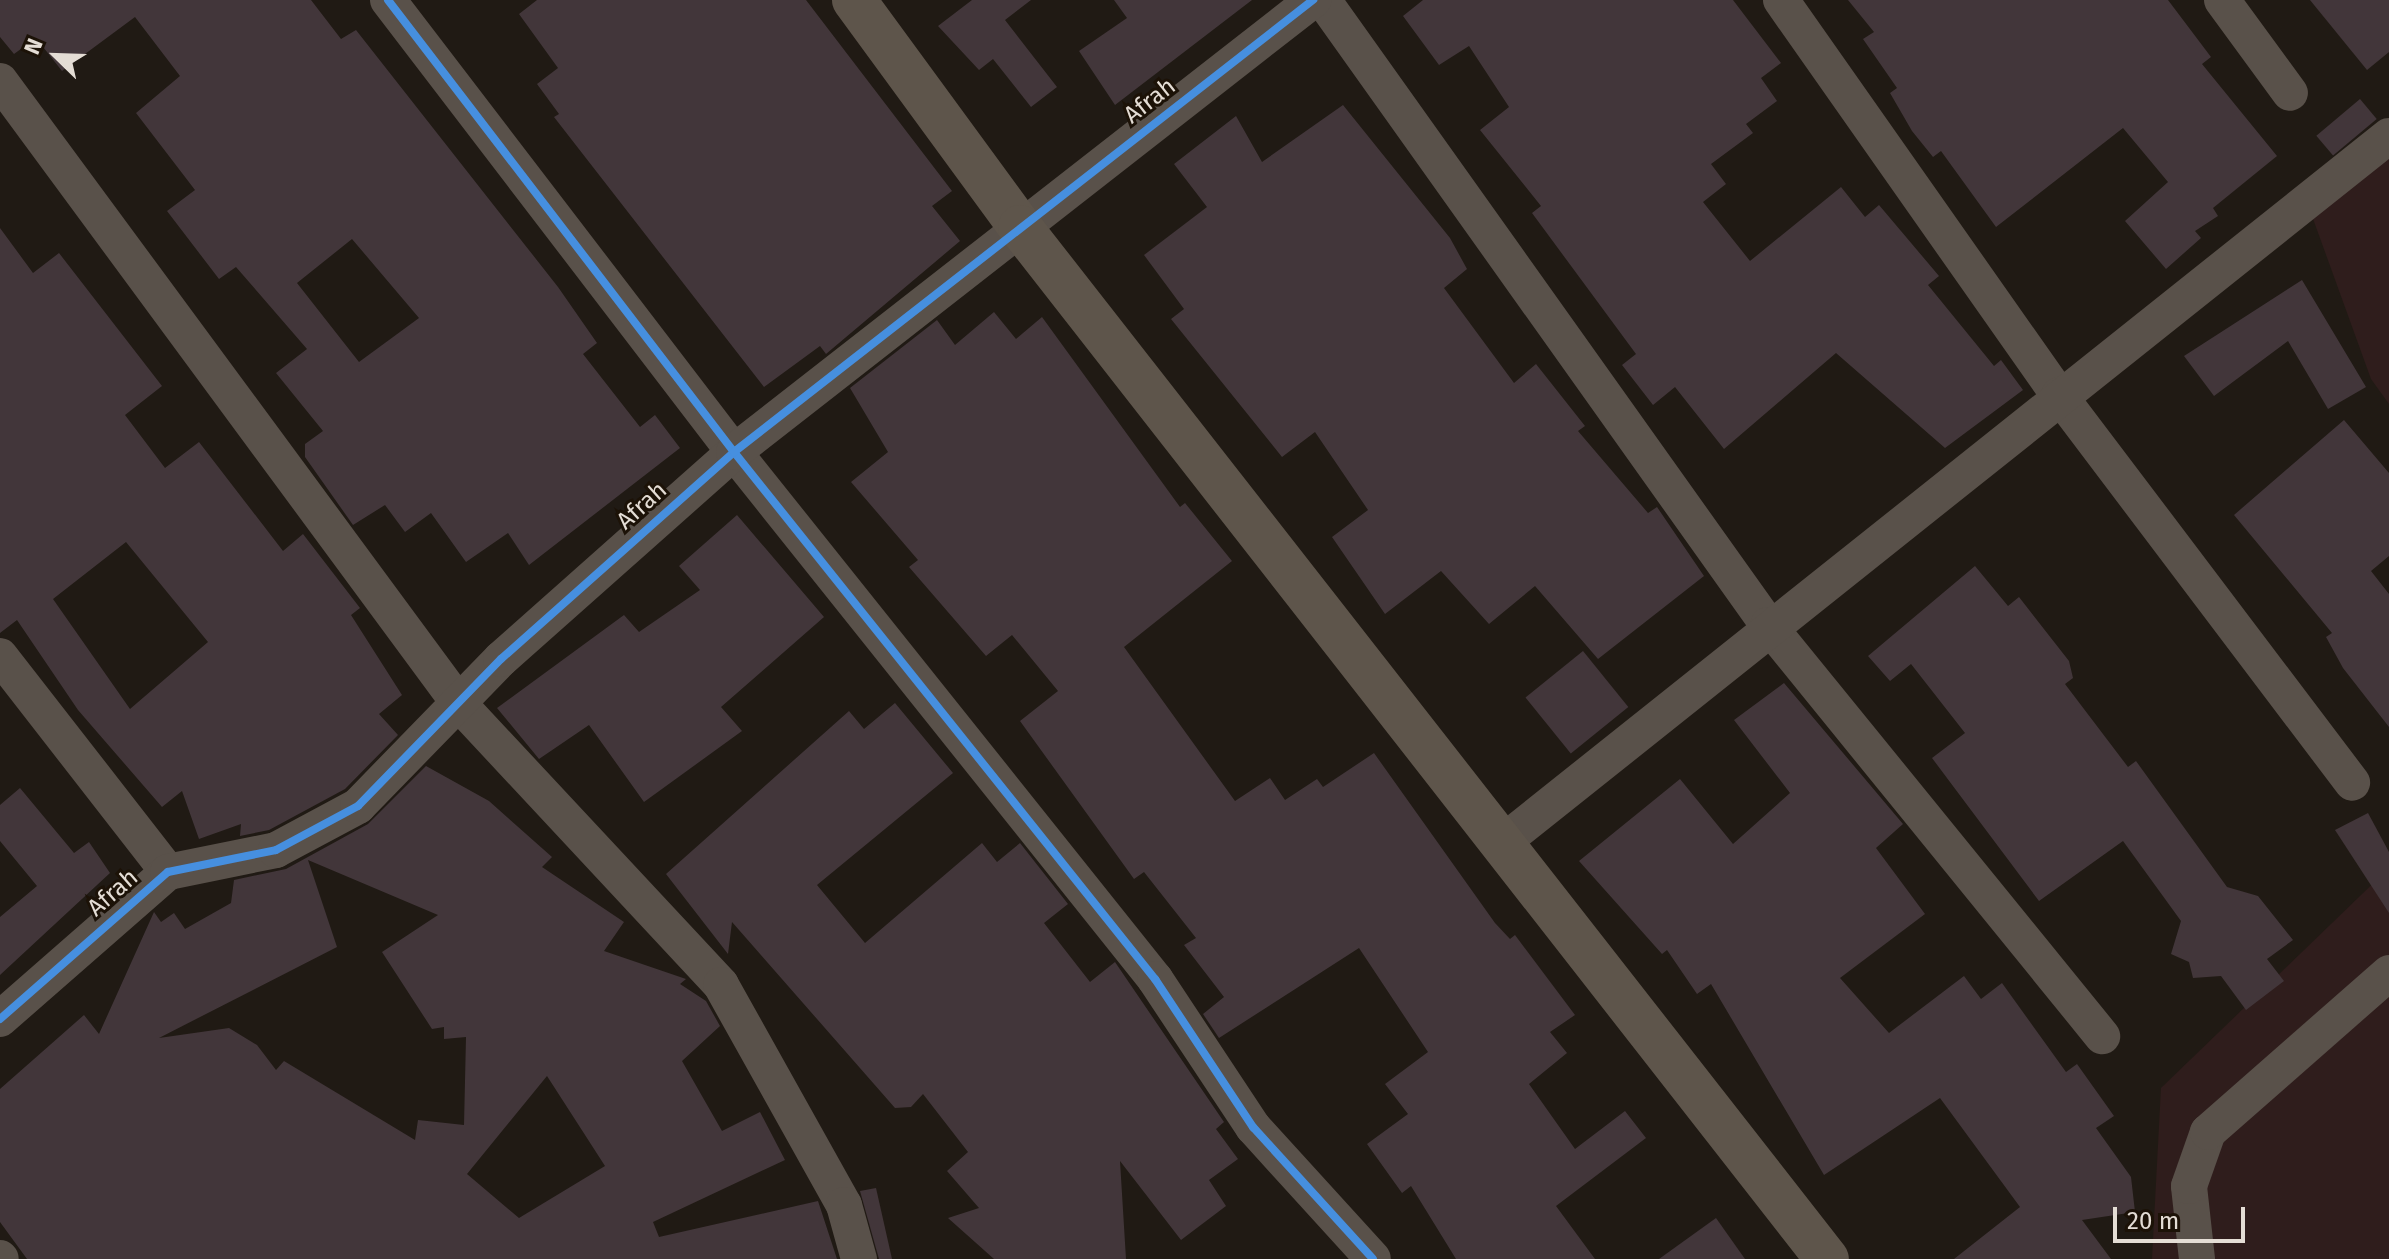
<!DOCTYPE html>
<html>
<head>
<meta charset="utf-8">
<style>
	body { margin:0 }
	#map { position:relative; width:2389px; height:1259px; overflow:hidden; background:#201a14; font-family:"Fira Sans",sans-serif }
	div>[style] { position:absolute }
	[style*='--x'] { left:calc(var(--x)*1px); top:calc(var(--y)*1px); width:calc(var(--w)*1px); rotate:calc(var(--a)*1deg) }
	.industrial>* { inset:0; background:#2f1d1c }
	.building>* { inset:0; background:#42363a; transform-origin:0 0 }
	.street>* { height:36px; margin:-18px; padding:0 18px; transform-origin:18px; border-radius:18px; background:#59514a }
	.secondary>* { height:44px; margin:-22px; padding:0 22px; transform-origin:22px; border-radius:22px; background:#5e554b }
	.cycleway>* { height:8px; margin:-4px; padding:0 4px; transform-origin:4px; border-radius:4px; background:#468fdf }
	span { translate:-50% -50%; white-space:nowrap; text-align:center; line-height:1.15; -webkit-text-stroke:6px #1c1207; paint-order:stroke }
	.street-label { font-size:24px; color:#e4ddd5 }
	.north { position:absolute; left:16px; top:16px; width:80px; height:80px; -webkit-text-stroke:6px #1c1207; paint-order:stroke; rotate:293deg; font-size:22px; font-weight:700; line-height:32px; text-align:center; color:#e4ddd5 }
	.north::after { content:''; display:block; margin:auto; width:28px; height:36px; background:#e4ddd5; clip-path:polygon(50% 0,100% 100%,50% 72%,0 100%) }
	.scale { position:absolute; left:2113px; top:1207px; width:132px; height:36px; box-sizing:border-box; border:4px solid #e4ddd5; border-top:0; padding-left:10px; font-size:24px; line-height:28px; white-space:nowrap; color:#e4ddd5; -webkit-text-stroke:6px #1c1207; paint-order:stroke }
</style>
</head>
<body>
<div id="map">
	<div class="industrial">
		<div style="clip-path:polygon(2389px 139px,2389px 404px,2371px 379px,2312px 216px)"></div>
		<div style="clip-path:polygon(2389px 868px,2389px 1259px,2152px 1259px,2161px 1088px)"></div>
	</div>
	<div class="building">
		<div style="clip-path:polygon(evenodd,0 0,311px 0,341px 39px,356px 30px,558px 287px,597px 343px,583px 354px,640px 427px,655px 415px,680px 448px,529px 565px,508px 533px,466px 562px,431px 513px,405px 532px,385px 505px,353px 525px,305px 457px,305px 444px,323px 431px,276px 373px,307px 349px,236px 267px,219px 279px,167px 211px,195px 190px,136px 113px,180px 76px,135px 17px,62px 71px,36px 38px,14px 54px,0 37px,0 0,352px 239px,419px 318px,359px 362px,297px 283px,352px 239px)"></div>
		<div style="clip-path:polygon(537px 0,806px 0,952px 191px,932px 206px,960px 241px,826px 354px,820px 346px,764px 387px,554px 117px,559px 114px,537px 84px,558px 68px,519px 14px)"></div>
		<div style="clip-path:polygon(972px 0,1031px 0,1005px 20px,1057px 87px,1031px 107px,993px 59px,979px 70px,938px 26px)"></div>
		<div style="clip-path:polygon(1114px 0,1252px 0,1115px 105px,1079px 51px,1127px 18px)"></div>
		<div style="clip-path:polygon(1423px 0,1733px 0,1781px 63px,1761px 78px,1777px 101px,1746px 124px,1753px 133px,1711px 164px,1726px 184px,1703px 202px,1750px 261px,1841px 187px,1865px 217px,1879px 205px,1939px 276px,1928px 285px,1994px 366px,2001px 360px,2023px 390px,1945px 448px,1836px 353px,1724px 449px,1675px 387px,1653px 405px,1622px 365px,1636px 354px,1532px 213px,1541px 206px,1480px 130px,1509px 107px,1469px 46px,1439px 65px,1403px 16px)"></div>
		<div style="clip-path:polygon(1848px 0,2168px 0,2211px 57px,2202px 64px,2277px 156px,2213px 208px,2218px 216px,2195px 231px,2201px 238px,2166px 269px,2125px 221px,2168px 182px,2123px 128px,1996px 227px,1941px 151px,1933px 157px,1912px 131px,1890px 93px,1897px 88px,1863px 39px,1874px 32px)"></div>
		<div style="clip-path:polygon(2310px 0,2389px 0,2389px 52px,2367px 70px)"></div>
		<div style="left:2360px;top:99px;width:26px;height:57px;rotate:50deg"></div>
		<div style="clip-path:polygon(1343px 105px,1450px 238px,1467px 269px,1444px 288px,1514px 383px,1536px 364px,1585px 426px,1578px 431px,1648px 513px,1657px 507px,1704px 576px,1598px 659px,1535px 586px,1489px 624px,1441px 571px,1385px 614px,1332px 537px,1368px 510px,1315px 432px,1282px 457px,1171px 319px,1184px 309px,1144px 255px,1207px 207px,1174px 164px,1236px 116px,1262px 162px)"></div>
		<div style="clip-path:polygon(evenodd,0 228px,33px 273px,59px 253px,162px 386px,125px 415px,165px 468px,199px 442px,283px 551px,303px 534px,360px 608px,351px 615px,402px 695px,379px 714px,398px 735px,345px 789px,269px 830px,240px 836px,241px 824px,199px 839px,182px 791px,162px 807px,78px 710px,17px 620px,0 633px,0 228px,126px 542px,208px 642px,130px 709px,53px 599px,126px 542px)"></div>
		<div style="clip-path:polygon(2302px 280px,2366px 387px,2328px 409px,2288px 341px,2214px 396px,2184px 356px)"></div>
		<div style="clip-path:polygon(994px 312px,1016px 339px,1042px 317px,1180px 507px,1185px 503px,1232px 561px,1124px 647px,1235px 801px,1270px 778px,1285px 800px,1317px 779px,1323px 787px,1374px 753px,1495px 923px,1510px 939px,1515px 935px,1575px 1015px,1550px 1032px,1567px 1053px,1529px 1084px,1575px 1149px,1625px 1111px,1646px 1138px,1556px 1206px,1595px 1259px,1456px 1259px,1411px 1186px,1402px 1193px,1367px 1144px,1408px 1114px,1385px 1084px,1428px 1052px,1359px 948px,1219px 1038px,1203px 1014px,1224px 997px,1184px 945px,1196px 938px,1144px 872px,1134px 879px,1020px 721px,1058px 691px,1012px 635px,986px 656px,909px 567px,918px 560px,851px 482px,888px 452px,850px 388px,937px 320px,955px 345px)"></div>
		<div style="clip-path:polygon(2344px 420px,2389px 473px,2389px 556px,2371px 571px,2389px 594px,2389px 727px,2343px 668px,2326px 637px,2332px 633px,2234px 515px)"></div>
		<div style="clip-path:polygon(737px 515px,824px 617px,721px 707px,742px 731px,644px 802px,589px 725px,539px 759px,497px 708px,624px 615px,639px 632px,700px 590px,679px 566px)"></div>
		<div style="clip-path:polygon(1975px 566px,2008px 606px,2019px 597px,2069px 661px,2073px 678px,2065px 684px,2128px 767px,2136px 761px,2227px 887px,2258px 896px,2293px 940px,2267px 959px,2284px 981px,2246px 1010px,2221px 976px,2193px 978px,2189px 962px,2171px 954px,2181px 921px,2123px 841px,2039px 901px,1932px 758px,1965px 733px,1911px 664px,1890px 681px,1868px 656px)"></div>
		<div style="left:1583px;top:651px;width:72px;height:74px;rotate:51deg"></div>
		<div style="clip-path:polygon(1784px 683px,1903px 824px,1876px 848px,1925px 914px,1840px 978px,1889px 1033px,1964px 976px,1981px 999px,2002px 983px,2066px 1072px,2077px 1064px,2114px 1116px,2096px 1128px,2131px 1177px,2135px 1212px,2082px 1220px,2111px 1259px,1954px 1259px,2020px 1207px,1940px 1098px,1824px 1175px,1711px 984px,1697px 994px,1667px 950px,1662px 954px,1579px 861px,1680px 779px,1733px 844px,1790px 793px,1734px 720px)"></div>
		<div style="clip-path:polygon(895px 703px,953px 773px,817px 885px,865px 943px,982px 843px,997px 862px,1020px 843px,1068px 904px,1044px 923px,1090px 982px,1115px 962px,1224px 1122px,1216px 1129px,1238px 1159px,1209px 1180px,1226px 1206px,1181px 1240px,1120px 1161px,1126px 1259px,994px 1259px,948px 1218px,979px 1208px,947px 1171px,968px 1152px,923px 1094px,911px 1107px,895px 1108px,732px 922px,728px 954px,666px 874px,849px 711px,864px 729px)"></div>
		<div style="clip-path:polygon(evenodd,426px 766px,489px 801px,552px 857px,542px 867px,624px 922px,604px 951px,686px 979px,680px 984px,706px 1001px,720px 1026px,682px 1061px,722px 1131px,760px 1112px,785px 1160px,653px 1222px,659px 1237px,818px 1201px,837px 1259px,27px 1259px,0 1222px,0 1089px,84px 1015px,99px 1034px,154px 912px,161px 922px,174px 913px,185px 929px,231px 903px,234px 880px,286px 869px,368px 824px,426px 766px,308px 860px,438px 915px,382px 952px,432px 1029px,444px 1027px,444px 1039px,466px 1037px,464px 1125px,418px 1120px,415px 1140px,284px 1061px,276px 1070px,257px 1045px,229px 1028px,159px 1038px,337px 947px,308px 860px,426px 766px,547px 1076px,605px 1166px,519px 1218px,467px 1174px,547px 1076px)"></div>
		<div style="clip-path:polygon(20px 788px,74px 853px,89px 842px,110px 873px,0 975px,0 917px,37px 886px,0 841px,0 805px)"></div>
		<div style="clip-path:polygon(2368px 813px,2389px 852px,2389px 913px,2335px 830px)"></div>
		<div style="clip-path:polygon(876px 1188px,892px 1259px,879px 1259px,860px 1191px)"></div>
		<div style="clip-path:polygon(1716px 1218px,1745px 1259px,1659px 1259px)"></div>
	</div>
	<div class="street">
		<div style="--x:388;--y:0;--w:569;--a:52.57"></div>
		<div style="--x:734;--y:452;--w:675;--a:51.38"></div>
		<div style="--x:1155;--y:979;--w:178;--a:56.5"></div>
		<div style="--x:1253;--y:1127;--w:178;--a:47.7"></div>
		<div style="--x:1323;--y:0;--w:767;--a:54.55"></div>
		<div style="--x:1768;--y:625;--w:530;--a:50.9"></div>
		<div style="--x:1781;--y:0;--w:483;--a:54.9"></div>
		<div style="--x:2059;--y:395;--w:486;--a:52.9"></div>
		<div style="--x:2222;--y:0;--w:115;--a:53.8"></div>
		<div style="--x:0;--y:81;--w:777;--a:53.59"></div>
		<div style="--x:461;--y:706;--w:381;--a:47"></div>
		<div style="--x:721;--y:985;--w:252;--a:60.8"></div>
		<div style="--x:844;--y:1205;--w:56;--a:74.5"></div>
		<div style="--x:0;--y:656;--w:274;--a:52.1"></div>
		<div style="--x:1503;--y:842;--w:1133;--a:-38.55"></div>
		<div style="--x:0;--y:1019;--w:223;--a:-41.2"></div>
		<div style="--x:168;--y:872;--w:110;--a:-11.5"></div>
		<div style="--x:276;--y:850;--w:93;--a:-28.2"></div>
		<div style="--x:358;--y:806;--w:205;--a:-45.8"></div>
		<div style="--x:501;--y:659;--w:312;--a:-41.6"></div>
		<div style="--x:734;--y:452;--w:735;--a:-37.98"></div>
		<div style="--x:0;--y:1258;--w:1;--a:45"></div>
		<div style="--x:2197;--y:1259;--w:73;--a:-96.3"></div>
		<div style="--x:2189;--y:1186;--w:57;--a:-70.6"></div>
		<div style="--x:2208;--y:1132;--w:241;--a:-41.3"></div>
	</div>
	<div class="secondary">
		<div style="--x:854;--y:0;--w:281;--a:53.8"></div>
		<div style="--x:1020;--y:227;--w:1310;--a:51.98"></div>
	</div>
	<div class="cycleway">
		<div style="--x:388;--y:0;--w:569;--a:52.57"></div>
		<div style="--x:734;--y:452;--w:675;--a:51.38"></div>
		<div style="--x:1155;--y:979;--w:178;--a:56.5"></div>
		<div style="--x:1253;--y:1127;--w:178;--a:47.7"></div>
		<div style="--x:0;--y:1019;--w:223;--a:-41.2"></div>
		<div style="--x:168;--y:872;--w:110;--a:-11.5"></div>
		<div style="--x:276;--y:850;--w:93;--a:-28.2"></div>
		<div style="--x:358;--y:806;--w:205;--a:-45.8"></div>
		<div style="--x:501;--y:659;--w:312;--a:-41.6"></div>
		<div style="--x:734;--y:452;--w:735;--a:-37.98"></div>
	</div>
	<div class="street-label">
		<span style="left:1150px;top:101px;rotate:-38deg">Afrah</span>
		<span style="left:642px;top:506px;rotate:-42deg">Afrah</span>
		<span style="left:113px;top:893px;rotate:-41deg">Afrah</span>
	</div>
	<div class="north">N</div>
	<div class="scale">20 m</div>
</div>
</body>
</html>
